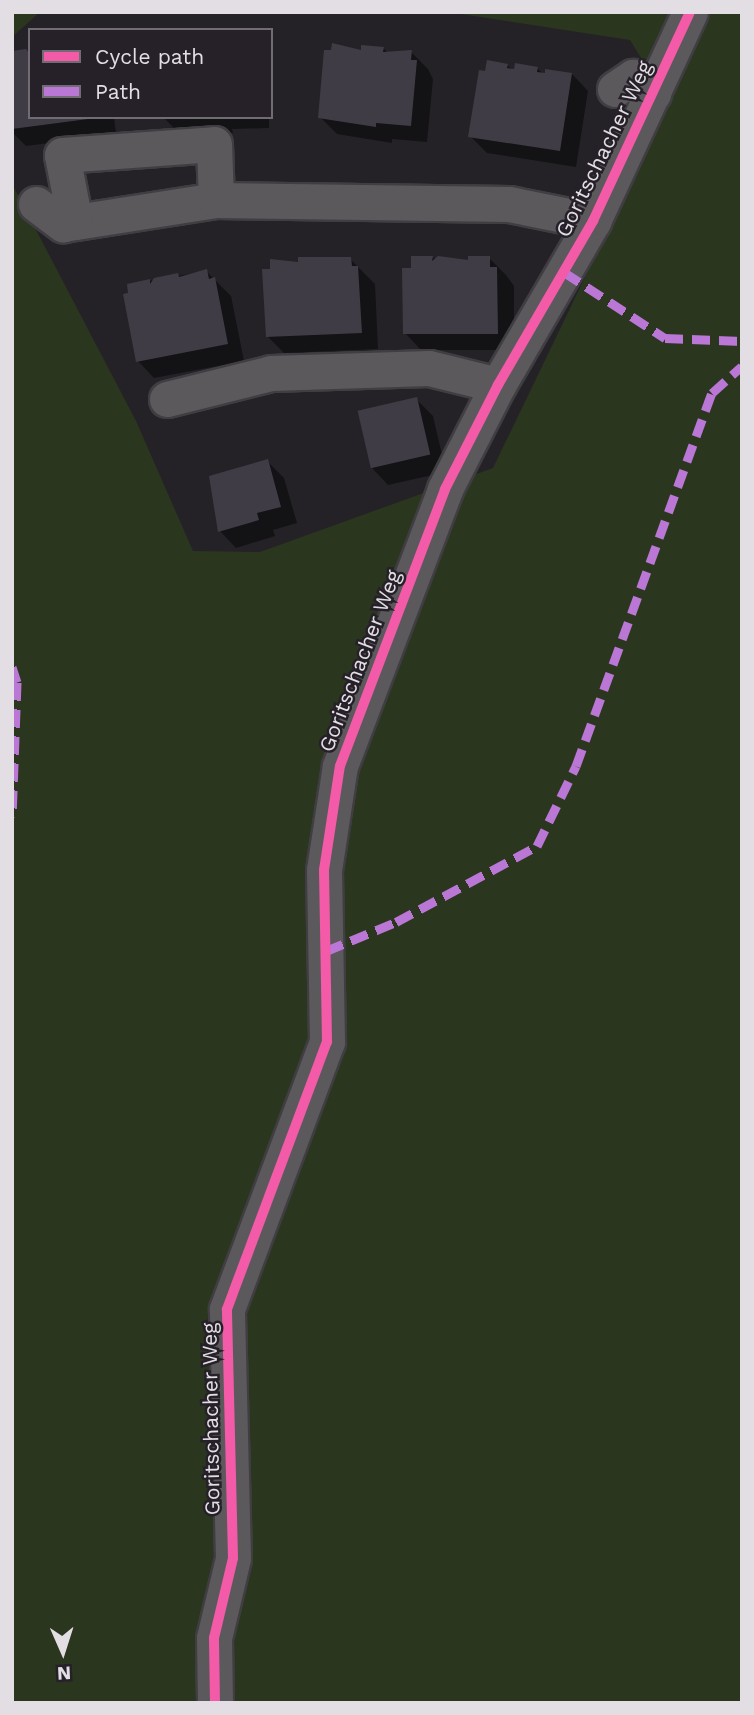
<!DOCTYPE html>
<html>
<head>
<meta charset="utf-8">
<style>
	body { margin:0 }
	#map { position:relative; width:754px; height:1715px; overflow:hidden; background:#252227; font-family:"Work Sans",sans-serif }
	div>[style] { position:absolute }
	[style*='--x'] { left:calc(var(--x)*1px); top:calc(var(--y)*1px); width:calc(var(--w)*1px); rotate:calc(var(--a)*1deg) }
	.green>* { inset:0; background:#2b361f }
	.shadow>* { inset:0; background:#0007 }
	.building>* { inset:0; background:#403c46; transform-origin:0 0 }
	.roads { filter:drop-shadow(2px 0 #403e42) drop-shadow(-2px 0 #403e42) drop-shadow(0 2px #403e42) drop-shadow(0 -2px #403e42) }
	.minor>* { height:35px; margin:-17.5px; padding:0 17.5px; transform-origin:17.5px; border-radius:17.5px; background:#5c595d }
	.quiet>* { height:9px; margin-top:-4.5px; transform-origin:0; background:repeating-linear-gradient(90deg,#ba77d6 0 18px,transparent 0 27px) }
	.cycleway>* { height:10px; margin:-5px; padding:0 5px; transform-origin:5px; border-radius:5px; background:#f35aa7 }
	span { translate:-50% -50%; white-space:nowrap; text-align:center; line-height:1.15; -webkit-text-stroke:5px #262029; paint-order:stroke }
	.street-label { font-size:21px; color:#e2dee4 }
	.frame { position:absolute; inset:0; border:14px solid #e2dee4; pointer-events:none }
	.legend { position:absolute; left:28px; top:28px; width:245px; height:91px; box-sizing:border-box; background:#262029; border:2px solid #716c74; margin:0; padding:9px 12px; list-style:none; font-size:21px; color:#e2dee4 }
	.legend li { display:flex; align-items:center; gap:14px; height:35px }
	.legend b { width:35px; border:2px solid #716c74 }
	.north { position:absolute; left:28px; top:1617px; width:70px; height:70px; -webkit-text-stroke:5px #262029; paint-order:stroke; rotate:177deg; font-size:19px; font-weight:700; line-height:28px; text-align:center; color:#e2dee4 }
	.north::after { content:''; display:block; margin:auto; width:24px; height:32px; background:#e2dee4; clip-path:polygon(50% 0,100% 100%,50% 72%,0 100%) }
</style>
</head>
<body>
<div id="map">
	<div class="green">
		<div style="clip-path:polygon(12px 12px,40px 12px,12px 37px)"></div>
		<div style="clip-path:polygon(448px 12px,742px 12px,742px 1703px,12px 1703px,12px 184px,136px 421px,193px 551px,260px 552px,493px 468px,669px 103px,630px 40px)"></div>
	</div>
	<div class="shadow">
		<div style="clip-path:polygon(383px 48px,388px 53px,411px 52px,428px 69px,433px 79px,427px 142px,392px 139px,392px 143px,337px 134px,320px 117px,362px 52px)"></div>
		<div style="clip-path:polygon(12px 53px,30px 117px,114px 117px,116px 134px,26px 146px,12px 132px)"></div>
		<div style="clip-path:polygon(507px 65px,512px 70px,537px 68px,544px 75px,572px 74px,588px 91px,576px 167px,487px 153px,470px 136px)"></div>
		<div style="clip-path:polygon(163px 117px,269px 117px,269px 128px,232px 129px,233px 133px,178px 132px)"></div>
		<div style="clip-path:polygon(432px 258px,470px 262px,489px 258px,506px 275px,514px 286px,514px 350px,421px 350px,405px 333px,413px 270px)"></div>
		<div style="clip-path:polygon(350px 259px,375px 284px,378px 349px,284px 353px,267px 336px,300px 263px)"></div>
		<div style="clip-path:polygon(206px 271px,231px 296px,244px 361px,154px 378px,138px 361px,149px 281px)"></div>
		<div style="clip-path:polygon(416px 399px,433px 416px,446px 472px,388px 485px,372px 468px)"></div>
		<div style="clip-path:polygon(267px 461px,284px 478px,297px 523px,273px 530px,275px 536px,236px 548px,220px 531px)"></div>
	</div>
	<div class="building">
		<div style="clip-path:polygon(332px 43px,361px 50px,361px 45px,384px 47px,383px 52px,412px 50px,411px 60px,417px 60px,411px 126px,376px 123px,376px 127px,318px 118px,324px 50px,331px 50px)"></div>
		<div style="clip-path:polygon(26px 49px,30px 54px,30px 117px,88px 119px,12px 129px,12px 51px)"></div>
		<div style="clip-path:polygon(487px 60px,508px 64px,507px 68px,514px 69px,515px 63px,538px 67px,537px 72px,545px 73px,545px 69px,572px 73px,560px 151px,468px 137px,479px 70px,485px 71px)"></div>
		<div style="clip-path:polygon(411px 256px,433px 256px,432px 261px,438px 256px,468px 260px,468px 256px,490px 256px,490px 267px,497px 267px,498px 334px,403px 334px,402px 268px,411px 268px)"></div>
		<div style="clip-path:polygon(298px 257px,351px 257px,352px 266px,358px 266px,362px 333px,266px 337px,262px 269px,270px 269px,270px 259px,298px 262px)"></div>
		<div style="clip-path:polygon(207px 269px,209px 279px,215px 277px,228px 344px,136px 362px,123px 294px,128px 293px,127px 284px,150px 279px,150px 284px,154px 278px,178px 273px,179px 277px)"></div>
		<div style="left:417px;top:397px;width:59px;height:61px;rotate:77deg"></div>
		<div style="clip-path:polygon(268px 459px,281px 507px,257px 513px,259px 520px,218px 532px,209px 476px)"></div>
	</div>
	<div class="roads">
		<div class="minor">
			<div style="--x:615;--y:89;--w:22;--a:-34"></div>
			<div style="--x:633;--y:77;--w:26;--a:39"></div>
			<div style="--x:36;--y:204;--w:34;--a:37"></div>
			<div style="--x:63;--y:224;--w:155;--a:-8.9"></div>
			<div style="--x:216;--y:200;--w:293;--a:0.8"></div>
			<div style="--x:509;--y:204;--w:86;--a:11.4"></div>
			<div style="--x:75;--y:222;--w:68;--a:-101"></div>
			<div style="--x:62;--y:155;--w:152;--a:-4.1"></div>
			<div style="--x:214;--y:144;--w:56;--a:88"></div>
			<div style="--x:167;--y:399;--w:107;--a:-14"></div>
			<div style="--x:271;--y:373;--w:158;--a:-1.8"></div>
			<div style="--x:429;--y:368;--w:71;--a:13.8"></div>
			<div style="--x:215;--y:1703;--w:65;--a:-90.9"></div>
			<div style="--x:214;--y:1638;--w:82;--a:-76.6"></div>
			<div style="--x:233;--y:1558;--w:249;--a:-91.4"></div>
			<div style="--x:227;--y:1309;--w:285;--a:-69.5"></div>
			<div style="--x:327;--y:1042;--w:172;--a:-91"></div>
			<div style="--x:324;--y:870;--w:105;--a:-81.3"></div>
			<div style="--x:340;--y:766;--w:296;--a:-69.2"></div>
			<div style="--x:445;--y:489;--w:117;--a:-63"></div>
			<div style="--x:498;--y:385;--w:190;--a:-59.9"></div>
			<div style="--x:593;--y:221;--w:230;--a:-65.1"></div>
		</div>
	</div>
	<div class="quiet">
		<div style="--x:564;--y:272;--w:121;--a:33.2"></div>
		<div style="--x:665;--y:338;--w:77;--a:2.2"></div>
		<div style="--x:12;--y:667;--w:16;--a:72"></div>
		<div style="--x:17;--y:682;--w:135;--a:92.1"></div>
		<div style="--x:326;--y:951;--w:76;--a:-22.5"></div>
		<div style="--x:396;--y:922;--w:160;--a:-28.3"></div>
		<div style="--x:537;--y:846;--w:89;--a:-64"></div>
		<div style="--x:576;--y:766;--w:397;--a:-70"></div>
		<div style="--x:712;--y:393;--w:40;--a:-42"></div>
	</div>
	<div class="cycleway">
		<div style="--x:215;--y:1703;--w:65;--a:-90.9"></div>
		<div style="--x:214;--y:1638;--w:82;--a:-76.6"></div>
		<div style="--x:233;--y:1558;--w:249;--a:-91.4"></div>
		<div style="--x:227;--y:1309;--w:285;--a:-69.5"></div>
		<div style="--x:327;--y:1042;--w:172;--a:-91"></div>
		<div style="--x:324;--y:870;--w:105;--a:-81.3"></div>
		<div style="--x:340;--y:766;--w:296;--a:-69.2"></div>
		<div style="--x:445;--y:489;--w:117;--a:-63"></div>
		<div style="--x:498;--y:385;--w:190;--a:-59.9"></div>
		<div style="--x:593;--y:221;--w:230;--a:-65.1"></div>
	</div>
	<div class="street-label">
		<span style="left:604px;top:149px;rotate:-64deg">Goritschacher Weg</span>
		<span style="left:360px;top:661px;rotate:-69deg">Goritschacher Weg</span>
		<span style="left:211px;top:1419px;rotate:-91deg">Goritschacher Weg</span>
	</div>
	<div class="frame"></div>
	<ul class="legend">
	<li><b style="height:9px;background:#f35aa7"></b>Cycle path</li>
	<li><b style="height:9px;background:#ba77d6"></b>Path</li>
	</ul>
	<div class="north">N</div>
</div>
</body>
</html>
